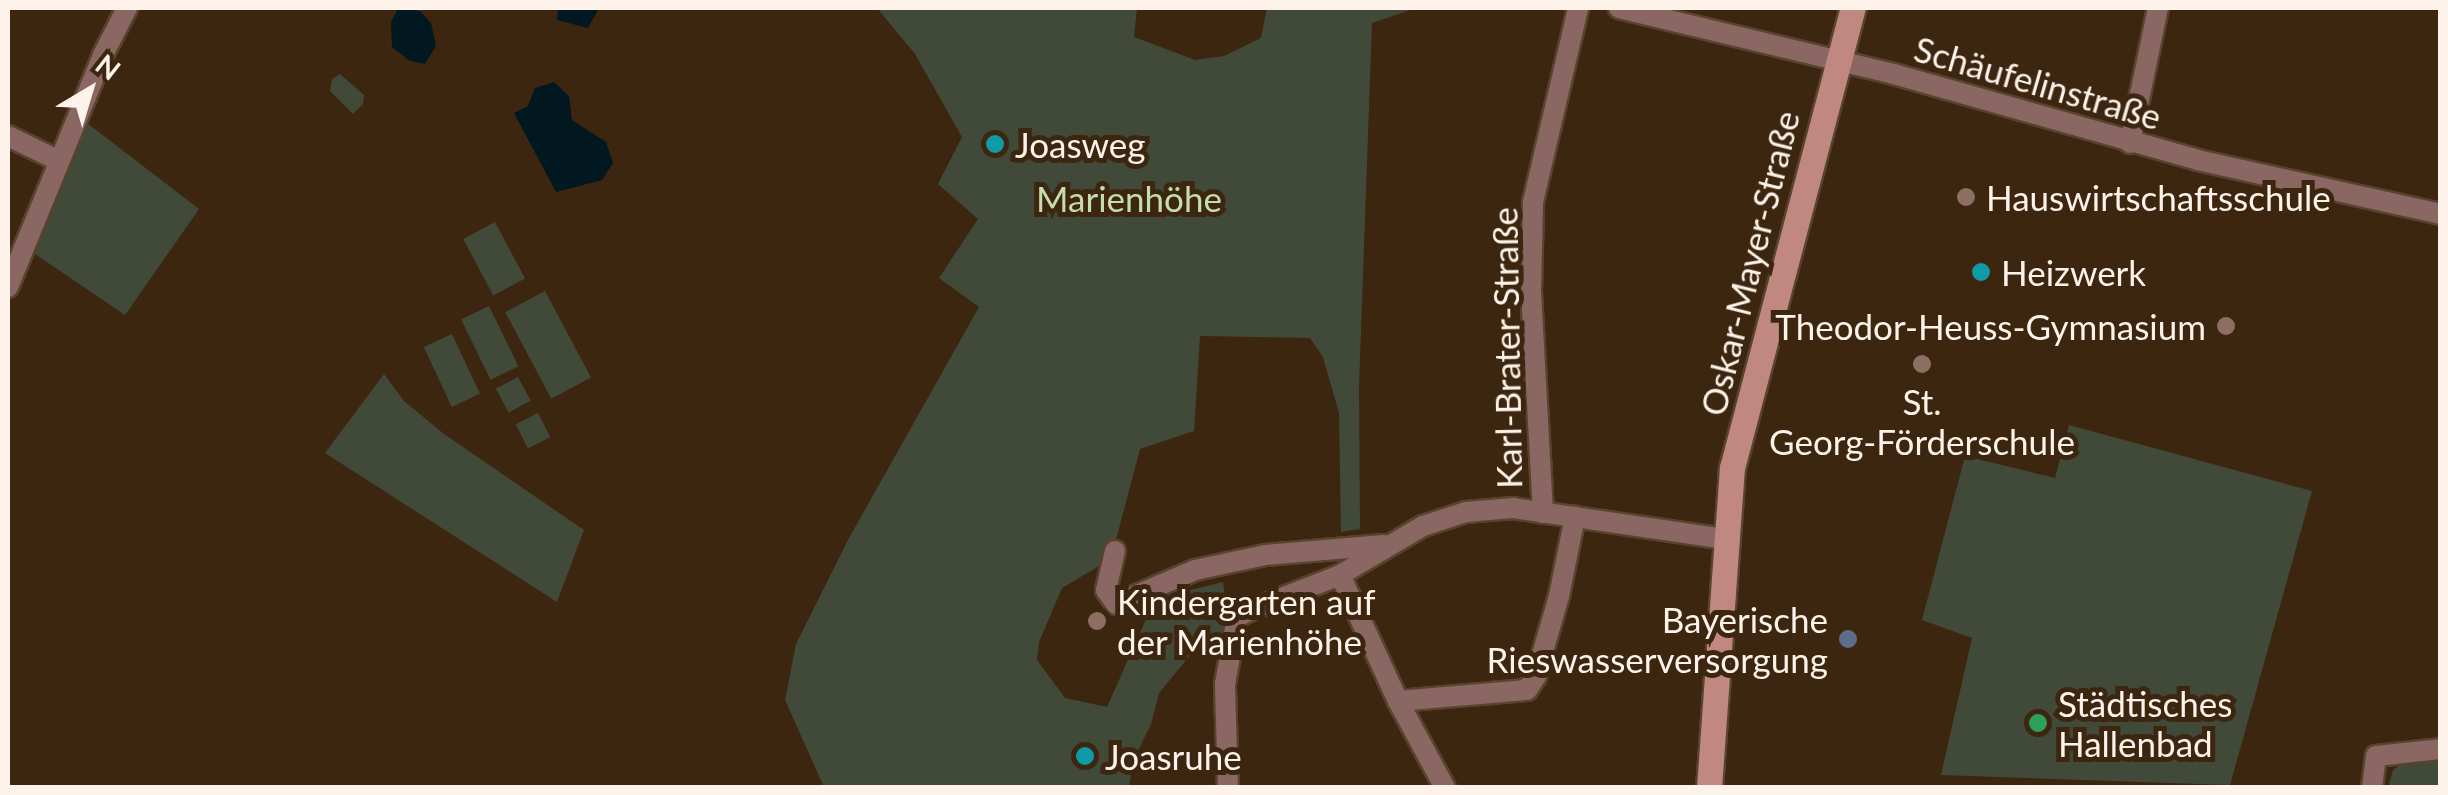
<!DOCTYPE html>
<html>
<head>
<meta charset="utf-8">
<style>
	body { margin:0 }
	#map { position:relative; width:2448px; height:795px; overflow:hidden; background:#3d260f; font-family:Lato,sans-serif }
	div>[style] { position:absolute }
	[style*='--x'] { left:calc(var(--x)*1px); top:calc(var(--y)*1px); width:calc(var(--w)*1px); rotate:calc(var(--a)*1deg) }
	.green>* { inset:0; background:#414a39; transform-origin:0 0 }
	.water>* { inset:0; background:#021821 }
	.roads { filter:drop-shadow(2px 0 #58432e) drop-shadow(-2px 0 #58432e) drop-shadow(0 2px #58432e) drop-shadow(0 -2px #58432e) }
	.street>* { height:20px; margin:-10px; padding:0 10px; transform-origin:10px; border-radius:10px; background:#8a6762 }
	.secondary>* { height:25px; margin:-12.5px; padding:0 12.5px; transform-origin:12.5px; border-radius:12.5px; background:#c08880 }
	.dots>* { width:28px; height:28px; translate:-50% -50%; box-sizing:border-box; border:5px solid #3d260f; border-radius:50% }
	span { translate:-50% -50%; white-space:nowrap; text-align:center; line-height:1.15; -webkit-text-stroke:10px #3d260f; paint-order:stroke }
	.street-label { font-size:35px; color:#fdf3eb }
	.poi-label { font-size:35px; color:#fdf3eb }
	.left { translate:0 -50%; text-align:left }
	.right { translate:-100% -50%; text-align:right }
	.park-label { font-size:35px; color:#c4ddaa }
	.frame { position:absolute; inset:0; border:10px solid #fdf3eb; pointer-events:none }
	.north { position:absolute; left:40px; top:40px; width:100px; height:100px; -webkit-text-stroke:8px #3d260f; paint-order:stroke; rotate:38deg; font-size:28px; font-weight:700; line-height:40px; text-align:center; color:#fdf3eb }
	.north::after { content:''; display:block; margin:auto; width:35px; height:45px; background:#fdf3eb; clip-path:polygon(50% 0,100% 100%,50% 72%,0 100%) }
</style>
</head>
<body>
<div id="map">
	<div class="green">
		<div style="clip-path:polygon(877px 8px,1137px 8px,1134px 37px,1195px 60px,1224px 56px,1261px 38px,1267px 8px,1416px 8px,1372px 23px,1359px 387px,1360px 529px,1341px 532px,1339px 413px,1323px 357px,1310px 338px,1200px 336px,1194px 431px,1140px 449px,1111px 559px,1062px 588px,1039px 642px,1037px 660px,1065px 698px,1107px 707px,1155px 599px,1223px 582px,1229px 632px,1196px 648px,1159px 693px,1151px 724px,1133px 761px,1129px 787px,824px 787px,785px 700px,796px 644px,849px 538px,979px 307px,939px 278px,978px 219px,938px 184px,962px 137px,915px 54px)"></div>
		<div style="clip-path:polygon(340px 74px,364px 95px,363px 104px,353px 114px,330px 91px,332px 79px)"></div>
		<div style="clip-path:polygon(87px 123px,199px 209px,125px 315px,35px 254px)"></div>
		<div style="left:495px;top:222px;width:64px;height:36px;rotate:62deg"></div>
		<div style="left:545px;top:291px;width:98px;height:45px;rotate:62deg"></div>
		<div style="left:489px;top:306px;width:67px;height:31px;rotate:64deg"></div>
		<div style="left:452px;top:334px;width:66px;height:31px;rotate:65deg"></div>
		<div style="clip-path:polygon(384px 374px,404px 401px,444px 434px,584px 530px,557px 602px,325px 453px)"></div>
		<div style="left:518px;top:377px;width:27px;height:25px;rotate:62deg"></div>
		<div style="left:538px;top:413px;width:27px;height:25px;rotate:63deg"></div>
		<div style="clip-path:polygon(2069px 425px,2312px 491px,2230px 785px,1941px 775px,1972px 638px,1922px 620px,1965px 456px,2055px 478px)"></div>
		<div style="clip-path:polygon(2440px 760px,2440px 787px,2388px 788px,2393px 770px,2404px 762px)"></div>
	</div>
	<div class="water">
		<div style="clip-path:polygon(398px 8px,420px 11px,431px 23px,436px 46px,425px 64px,410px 61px,392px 47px,391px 22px)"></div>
		<div style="clip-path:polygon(558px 8px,599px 8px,588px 28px,557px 20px)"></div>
		<div style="clip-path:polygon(554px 82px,569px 96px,572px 120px,606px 142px,613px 163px,602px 180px,556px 192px,514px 113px,528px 106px,535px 88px)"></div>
	</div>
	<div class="roads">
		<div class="street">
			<div style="--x:1619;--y:8;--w:283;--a:13.5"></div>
			<div style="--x:1894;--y:74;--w:315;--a:15.8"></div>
			<div style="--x:2197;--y:160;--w:249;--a:12.5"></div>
			<div style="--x:8;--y:136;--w:57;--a:26.1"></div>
			<div style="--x:2130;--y:143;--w:138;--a:-78.3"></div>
			<div style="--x:8;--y:287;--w:251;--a:-67.7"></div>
			<div style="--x:103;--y:55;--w:53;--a:-62.9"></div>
			<div style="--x:1543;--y:513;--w:221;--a:-93.1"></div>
			<div style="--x:1531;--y:292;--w:90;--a:-88.7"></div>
			<div style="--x:1533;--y:202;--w:199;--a:-76.9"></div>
			<div style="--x:1115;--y:551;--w:40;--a:103"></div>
			<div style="--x:1106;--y:590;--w:17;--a:54"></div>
			<div style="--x:1116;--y:604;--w:86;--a:-23.3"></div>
			<div style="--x:1195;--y:570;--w:72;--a:-12.1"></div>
			<div style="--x:1265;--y:555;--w:119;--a:-4.8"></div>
			<div style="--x:1340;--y:575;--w:139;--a:65.3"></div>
			<div style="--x:1398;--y:701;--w:99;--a:61.6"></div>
			<div style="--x:1398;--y:701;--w:129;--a:-4.9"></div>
			<div style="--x:1527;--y:690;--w:17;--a:-57"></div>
			<div style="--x:1536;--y:676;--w:83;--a:-74"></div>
			<div style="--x:1559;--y:596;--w:81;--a:-78.6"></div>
			<div style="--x:1228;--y:788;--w:104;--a:-91.7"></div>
			<div style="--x:1225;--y:684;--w:68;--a:-79.8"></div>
			<div style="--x:1237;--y:617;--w:18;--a:-27"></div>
			<div style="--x:1253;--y:609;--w:93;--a:-21.3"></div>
			<div style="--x:1340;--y:575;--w:96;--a:-30.6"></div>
			<div style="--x:1423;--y:526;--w:45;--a:-18"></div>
			<div style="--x:1466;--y:512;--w:47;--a:-4.9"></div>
			<div style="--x:1513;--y:508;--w:214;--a:8.3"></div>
			<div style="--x:2372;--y:788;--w:32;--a:-83"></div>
			<div style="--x:2376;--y:756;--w:64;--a:-6.2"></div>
		</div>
		<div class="secondary">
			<div style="--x:1709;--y:788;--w:321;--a:-85.9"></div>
			<div style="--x:1732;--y:468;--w:476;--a:-75.3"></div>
		</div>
	</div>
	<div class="dots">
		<div style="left:995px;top:144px;background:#0f9aa8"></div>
		<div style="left:1966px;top:197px;background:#8d6e63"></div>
		<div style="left:1981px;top:272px;background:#0f9aa8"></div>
		<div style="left:2226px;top:326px;background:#8d6e63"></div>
		<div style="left:1922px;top:364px;background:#8d6e63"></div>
		<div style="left:1097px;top:621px;background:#8d6e63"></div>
		<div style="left:1848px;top:639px;background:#5c6f8a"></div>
		<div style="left:2038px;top:723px;background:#2e9e5b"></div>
		<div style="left:1085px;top:756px;background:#0f9aa8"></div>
	</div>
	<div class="street-label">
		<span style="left:2038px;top:82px;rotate:16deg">Schäufelinstraße</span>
		<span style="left:1749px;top:263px;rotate:-76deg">Oskar-Mayer-Straße</span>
		<span style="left:1506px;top:348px;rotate:-91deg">Karl-Brater-Straße</span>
	</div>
	<div class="poi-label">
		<span class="left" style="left:1015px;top:144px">Joasweg</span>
		<span class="left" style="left:1986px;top:197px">Hauswirtschaftsschule</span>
		<span class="left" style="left:2001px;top:272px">Heizwerk</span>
		<span class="right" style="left:2206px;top:326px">Theodor-Heuss-Gymnasium</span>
		<span style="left:1922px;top:421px">St.<br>Georg-Förderschule</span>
		<span class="left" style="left:1117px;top:621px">Kindergarten auf<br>der Marienhöhe</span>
		<span class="right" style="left:1828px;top:639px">Bayerische<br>Rieswasserversorgung</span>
		<span class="left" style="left:2058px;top:723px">Städtisches<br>Hallenbad</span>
		<span class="left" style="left:1105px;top:756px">Joasruhe</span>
	</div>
	<div class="park-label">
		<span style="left:1129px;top:198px">Marienhöhe</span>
	</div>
	<div class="frame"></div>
	<div class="north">N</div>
</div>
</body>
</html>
